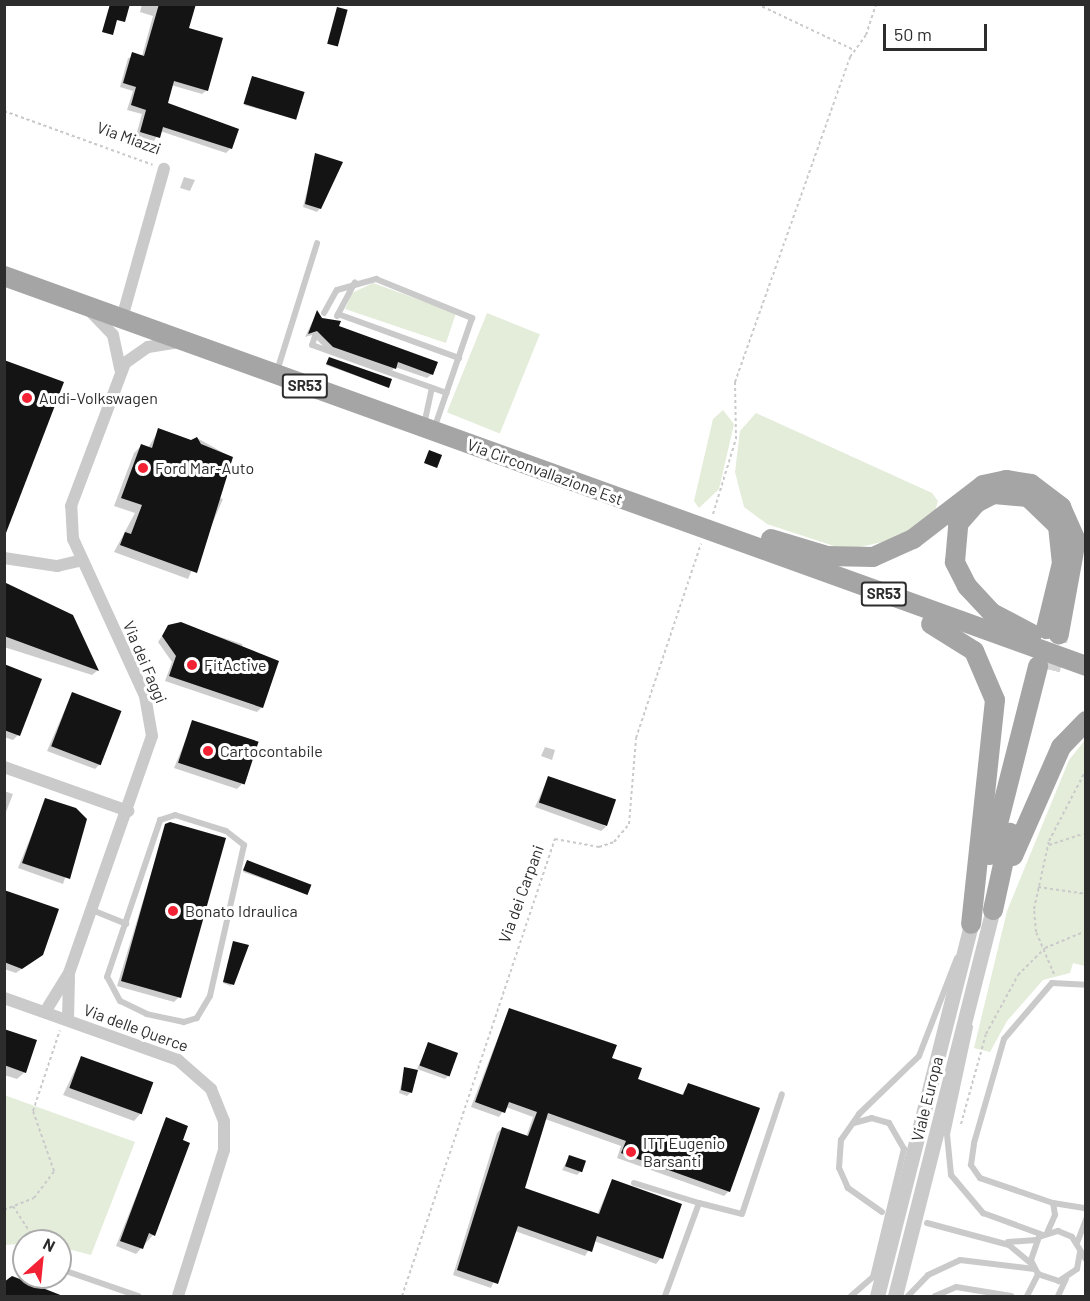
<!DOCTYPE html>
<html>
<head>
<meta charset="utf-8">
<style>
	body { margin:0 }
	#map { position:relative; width:1090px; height:1301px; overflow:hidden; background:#fff; font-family:Barlow,sans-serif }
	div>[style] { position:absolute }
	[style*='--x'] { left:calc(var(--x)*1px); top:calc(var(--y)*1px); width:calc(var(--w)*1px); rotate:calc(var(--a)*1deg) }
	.green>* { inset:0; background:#e4ecda; transform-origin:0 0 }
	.shadow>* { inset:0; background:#0003 }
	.building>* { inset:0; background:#141414; transform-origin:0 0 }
	.primary-tunnel>* { height:20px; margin-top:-10px; transform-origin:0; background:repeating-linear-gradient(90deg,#d5d5d5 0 20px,transparent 0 30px) }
	.path>* { height:2px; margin-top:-1px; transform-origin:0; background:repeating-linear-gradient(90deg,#cacaca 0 3px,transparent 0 6px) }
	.service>* { height:6px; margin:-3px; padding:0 3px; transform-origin:3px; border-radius:3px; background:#cacaca }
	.minor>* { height:12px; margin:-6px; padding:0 6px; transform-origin:6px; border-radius:6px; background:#cacaca }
	.tertiary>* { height:15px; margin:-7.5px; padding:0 7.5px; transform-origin:7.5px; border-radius:7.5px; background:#cacaca }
	.primary>* { height:20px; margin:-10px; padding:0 10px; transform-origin:10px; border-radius:10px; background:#a5a5a5 }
	.dots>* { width:16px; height:16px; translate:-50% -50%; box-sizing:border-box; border:3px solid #fff; border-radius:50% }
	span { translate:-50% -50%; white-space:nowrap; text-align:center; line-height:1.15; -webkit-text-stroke:6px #fff; paint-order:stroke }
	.shield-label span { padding:2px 4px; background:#fff; border:2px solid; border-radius:4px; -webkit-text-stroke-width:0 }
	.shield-label { font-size:15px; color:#2d2d2d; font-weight:700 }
	.street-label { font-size:16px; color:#2d2d2d }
	.poi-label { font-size:16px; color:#2d2d2d }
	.left { translate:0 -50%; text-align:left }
	.frame { position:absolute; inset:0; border:6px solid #2d2d2d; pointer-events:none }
	.north { position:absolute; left:12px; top:1229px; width:60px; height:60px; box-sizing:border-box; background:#fff; border:2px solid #ababab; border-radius:50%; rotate:27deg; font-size:16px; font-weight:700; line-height:24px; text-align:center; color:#2d2d2d }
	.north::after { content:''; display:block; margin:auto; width:21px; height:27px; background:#f22234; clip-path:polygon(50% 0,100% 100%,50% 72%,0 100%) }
	.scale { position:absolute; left:883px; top:24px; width:104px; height:27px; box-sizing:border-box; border:3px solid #2d2d2d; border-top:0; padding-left:8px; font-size:18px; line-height:21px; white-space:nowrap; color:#2d2d2d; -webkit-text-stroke:4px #fff; paint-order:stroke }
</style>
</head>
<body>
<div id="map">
	<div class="green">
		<div style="clip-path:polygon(373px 283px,456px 313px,446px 343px,345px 309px,352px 293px)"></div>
		<div style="left:487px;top:313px;width:57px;height:107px;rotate:22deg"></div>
		<div style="clip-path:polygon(723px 410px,734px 424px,719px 489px,699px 508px,694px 501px,713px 419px)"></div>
		<div style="clip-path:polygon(756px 413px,932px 493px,938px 501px,935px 511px,905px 537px,846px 550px,767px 524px,744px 507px,735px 472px,740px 431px)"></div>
		<div style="clip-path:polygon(1085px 740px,1085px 966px,1073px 963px,1070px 973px,1043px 980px,1007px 1021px,990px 1052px,974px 1048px,1007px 911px,1069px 760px)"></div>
		<div style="clip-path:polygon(4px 1095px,135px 1142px,91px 1255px,60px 1247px,60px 1241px,5px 1245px)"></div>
	</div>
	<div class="shadow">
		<div style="clip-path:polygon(142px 4px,195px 4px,187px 29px,207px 90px,202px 94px,171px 85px,166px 104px,231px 148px,226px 153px,160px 131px,154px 141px,136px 136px,142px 114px,127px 110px,133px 91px,120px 87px,128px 58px,142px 56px,153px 16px,140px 12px)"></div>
		<div style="clip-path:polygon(251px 79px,296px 119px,244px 105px)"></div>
		<div style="clip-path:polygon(316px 154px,320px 208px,317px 212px,303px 207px)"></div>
		<div style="clip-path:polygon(184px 177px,195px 180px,190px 191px,180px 188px)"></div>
		<div style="clip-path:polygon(317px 312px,321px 319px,432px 374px,427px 378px,395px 367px,390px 373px,328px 351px,312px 335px,305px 337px)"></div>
		<div style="clip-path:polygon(328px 360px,387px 387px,326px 365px)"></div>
		<div style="clip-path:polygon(159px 430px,191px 441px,197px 438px,231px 457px,217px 497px,223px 499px,188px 579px,114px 552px,135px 513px,114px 506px,134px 453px,141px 446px,148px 448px)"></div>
		<div style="clip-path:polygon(4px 585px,72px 616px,97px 671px,92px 675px,4px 647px)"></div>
		<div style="clip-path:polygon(181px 624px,242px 644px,262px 707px,257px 712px,165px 681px,172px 662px,158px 642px,169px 626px)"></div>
		<div style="clip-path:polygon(4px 666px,18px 735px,13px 740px,4px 737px)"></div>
		<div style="clip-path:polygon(72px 693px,100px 764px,95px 769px,47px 751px)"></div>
		<div style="clip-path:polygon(193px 722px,242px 784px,237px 789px,174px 768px)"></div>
		<div style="clip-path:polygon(545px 747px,555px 750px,552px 760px,541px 756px)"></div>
		<div style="clip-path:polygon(548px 778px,606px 827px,601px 831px,535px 807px)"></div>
		<div style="clip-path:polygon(4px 791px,13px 794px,4px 817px)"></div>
		<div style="clip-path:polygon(46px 799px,85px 819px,63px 884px,18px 868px)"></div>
		<div style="clip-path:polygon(166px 825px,179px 997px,174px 1002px,117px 986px)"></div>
		<div style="clip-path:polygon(247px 862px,306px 894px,243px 872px)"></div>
		<div style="clip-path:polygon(4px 891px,42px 954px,16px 973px,4px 969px)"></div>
		<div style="clip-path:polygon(233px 944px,247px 946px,231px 986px,223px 983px)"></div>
		<div style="clip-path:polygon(509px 1009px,611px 1059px,636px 1080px,681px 1096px,688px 1085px,729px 1191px,724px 1196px,617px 1158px,621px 1146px,545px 1119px,523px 1189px,597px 1215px,612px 1180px,661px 1258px,656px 1264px,594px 1241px,585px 1256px,515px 1231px,491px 1288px,453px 1275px,497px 1133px,502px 1128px,526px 1137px,533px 1117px,506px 1107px,499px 1117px,471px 1107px)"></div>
		<div style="clip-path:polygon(4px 1030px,25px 1072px,17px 1079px,4px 1075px)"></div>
		<div style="clip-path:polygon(429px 1044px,448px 1076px,445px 1079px,417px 1069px)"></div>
		<div style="clip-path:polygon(81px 1057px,141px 1113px,134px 1121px,63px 1095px)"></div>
		<div style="clip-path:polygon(405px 1068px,411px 1092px,407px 1096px,399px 1093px)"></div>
		<div style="clip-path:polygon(167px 1119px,153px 1235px,136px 1254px,116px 1246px)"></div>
		<div style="clip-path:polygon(569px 1157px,580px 1172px,577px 1175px,562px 1170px)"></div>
		<div style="clip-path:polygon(12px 1277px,60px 1296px,4px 1296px,4px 1284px)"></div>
	</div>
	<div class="building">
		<div style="clip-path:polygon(110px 4px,130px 4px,125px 22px,117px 20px,113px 35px,102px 32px)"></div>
		<div style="clip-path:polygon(159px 4px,196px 4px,189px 28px,223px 38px,208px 91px,174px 81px,168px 103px,239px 129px,232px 149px,163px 127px,160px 138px,140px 132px,146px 110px,131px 105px,136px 87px,123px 83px,132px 52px,144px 56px)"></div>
		<div style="left:337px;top:7px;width:11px;height:38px;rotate:15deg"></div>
		<div style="left:252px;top:76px;width:55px;height:29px;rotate:17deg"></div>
		<div style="clip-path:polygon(315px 153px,343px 162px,321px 209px,305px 204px)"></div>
		<div style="clip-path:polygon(317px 310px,322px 318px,341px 321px,339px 326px,438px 362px,433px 375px,398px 362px,396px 369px,333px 347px,317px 331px,308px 334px)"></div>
		<div style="clip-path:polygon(329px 357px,392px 379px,389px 388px,326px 364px)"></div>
		<div style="clip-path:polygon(4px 360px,64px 382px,6px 533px,4px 533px)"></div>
		<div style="clip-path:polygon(158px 428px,191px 440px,197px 437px,201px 444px,233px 457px,197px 573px,120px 545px,125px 532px,131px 534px,142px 505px,121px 498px,141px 444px,152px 448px)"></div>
		<div style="left:429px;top:450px;width:14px;height:14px;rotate:21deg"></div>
		<div style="clip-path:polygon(4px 582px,73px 615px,99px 671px,4px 636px)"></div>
		<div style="clip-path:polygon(181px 622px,279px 661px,263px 708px,169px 676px,176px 656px,162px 636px,168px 625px)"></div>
		<div style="clip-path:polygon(4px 664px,42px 679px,20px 736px,4px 730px)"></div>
		<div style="left:72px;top:692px;width:53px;height:58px;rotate:21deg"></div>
		<div style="left:192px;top:720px;width:70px;height:45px;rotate:18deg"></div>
		<div style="left:548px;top:776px;width:72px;height:28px;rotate:19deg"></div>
		<div style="clip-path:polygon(45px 798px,76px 808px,87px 819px,70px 879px,22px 863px)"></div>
		<div style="clip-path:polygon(170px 822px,226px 838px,181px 998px,121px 981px,165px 824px)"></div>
		<div style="left:247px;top:860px;width:69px;height:11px;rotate:21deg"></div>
		<div style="clip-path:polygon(4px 890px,59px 909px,43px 955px,22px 969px,4px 962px)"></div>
		<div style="clip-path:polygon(233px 941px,249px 945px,234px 985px,223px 982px)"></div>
		<div style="clip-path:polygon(509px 1008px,617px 1045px,612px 1058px,642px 1068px,638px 1079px,683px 1095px,688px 1083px,760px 1108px,730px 1192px,621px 1153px,626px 1141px,548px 1113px,525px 1188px,599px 1214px,612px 1179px,682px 1204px,663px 1259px,597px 1236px,592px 1252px,518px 1226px,498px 1284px,457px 1270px,502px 1127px,528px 1136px,537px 1112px,509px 1102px,505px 1113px,475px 1102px)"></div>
		<div style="clip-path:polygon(4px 1029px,37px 1040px,26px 1073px,4px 1065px)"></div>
		<div style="left:428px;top:1042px;width:32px;height:25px;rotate:20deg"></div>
		<div style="left:81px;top:1056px;width:77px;height:34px;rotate:20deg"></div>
		<div style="clip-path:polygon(404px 1067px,418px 1070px,412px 1093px,401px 1090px)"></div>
		<div style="clip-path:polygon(166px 1117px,188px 1126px,183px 1140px,190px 1143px,155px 1236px,149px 1233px,143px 1249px,120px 1241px)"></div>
		<div style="left:569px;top:1155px;width:18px;height:12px;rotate:19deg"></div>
		<div style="clip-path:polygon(12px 1276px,63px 1296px,4px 1296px,4px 1282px)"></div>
	</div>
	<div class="primary-tunnel">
		<div style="--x:1050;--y:670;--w:37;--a:-76"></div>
	</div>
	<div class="path">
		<div style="--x:757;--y:4;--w:107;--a:25.4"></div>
		<div style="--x:4;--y:111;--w:158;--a:19.9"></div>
		<div style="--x:713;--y:514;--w:78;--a:-73"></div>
		<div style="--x:736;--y:439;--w:57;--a:-91"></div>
		<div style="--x:735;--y:382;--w:345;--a:-70.5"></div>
		<div style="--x:850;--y:57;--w:27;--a:-54"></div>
		<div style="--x:866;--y:35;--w:33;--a:-72"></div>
		<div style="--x:1086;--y:813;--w:29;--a:90"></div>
		<div style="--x:1049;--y:845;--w:36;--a:-18"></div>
		<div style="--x:1038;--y:887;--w:49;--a:8.3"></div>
		<div style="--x:1054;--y:974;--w:46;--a:-113.2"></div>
		<div style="--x:1036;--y:932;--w:23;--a:-95"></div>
		<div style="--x:1034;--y:909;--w:70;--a:-77.6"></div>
		<div style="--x:1049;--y:841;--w:80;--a:-62.5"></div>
		<div style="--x:961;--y:1124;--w:93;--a:-74.5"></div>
		<div style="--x:986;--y:1034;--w:67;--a:-61.5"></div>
		<div style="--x:1018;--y:975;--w:38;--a:-45"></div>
		<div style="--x:1045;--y:948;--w:44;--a:-22.5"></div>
		<div style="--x:13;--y:1206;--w:31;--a:57"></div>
		<div style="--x:4;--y:1210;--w:32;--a:-22"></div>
		<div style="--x:34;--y:1198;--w:34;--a:-53"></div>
		<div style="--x:54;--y:1171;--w:64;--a:-109.3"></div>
		<div style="--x:33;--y:1111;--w:85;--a:-71.6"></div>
		<div style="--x:402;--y:1296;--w:482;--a:-71.5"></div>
		<div style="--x:555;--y:839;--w:45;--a:10.3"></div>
		<div style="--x:599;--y:847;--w:16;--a:-18"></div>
		<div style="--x:614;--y:842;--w:23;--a:-50"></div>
		<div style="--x:629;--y:824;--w:86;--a:-85.3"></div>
		<div style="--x:636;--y:738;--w:205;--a:-71.5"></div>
	</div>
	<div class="service">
		<div style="--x:324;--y:313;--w:26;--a:-61"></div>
		<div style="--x:337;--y:290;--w:41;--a:-15.8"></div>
		<div style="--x:376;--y:279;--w:104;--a:22.1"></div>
		<div style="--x:472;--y:318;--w:117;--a:108.9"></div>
		<div style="--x:338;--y:314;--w:129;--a:20"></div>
		<div style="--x:337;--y:316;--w:38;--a:-62"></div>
		<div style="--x:315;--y:336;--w:9;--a:108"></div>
		<div style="--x:312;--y:345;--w:143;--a:19.6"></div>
		<div style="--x:277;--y:371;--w:134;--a:-72.6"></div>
		<div style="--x:424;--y:425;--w:38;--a:-78"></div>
		<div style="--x:175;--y:815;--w:53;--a:17.4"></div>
		<div style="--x:226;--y:831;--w:23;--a:38"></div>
		<div style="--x:244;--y:845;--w:155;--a:102.7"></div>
		<div style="--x:210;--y:996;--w:26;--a:121"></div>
		<div style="--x:197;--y:1018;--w:14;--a:163"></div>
		<div style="--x:184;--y:1022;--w:38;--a:-168"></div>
		<div style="--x:147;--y:1014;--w:30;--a:-154"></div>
		<div style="--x:120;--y:1001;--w:27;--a:-118"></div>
		<div style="--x:107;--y:977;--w:166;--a:-71.3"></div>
		<div style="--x:160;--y:820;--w:16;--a:-18"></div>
		<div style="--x:92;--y:910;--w:37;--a:22"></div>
		<div style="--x:970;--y:1027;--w:109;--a:102.1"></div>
		<div style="--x:947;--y:1134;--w:41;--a:84.4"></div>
		<div style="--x:951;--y:1175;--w:50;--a:49.9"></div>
		<div style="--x:983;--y:1213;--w:64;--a:20.1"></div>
		<div style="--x:634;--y:1183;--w:68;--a:17.1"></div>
		<div style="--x:1053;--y:1203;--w:33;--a:9"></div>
		<div style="--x:882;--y:1212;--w:42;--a:-144.8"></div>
		<div style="--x:848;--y:1188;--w:22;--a:-114"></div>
		<div style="--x:839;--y:1168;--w:28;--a:-86"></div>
		<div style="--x:841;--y:1140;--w:32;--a:-55"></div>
		<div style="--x:859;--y:1114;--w:83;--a:-44"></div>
		<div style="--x:919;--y:1056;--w:105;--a:-68.8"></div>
		<div style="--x:927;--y:1223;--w:85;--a:15"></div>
		<div style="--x:1009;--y:1245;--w:30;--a:40"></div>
		<div style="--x:1047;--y:1233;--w:20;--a:-66"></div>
		<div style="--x:1055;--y:1215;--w:12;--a:-99"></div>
		<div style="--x:1053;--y:1203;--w:77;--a:-161.1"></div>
		<div style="--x:980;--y:1178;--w:16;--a:-125"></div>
		<div style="--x:971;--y:1165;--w:22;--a:-82"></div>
		<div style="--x:974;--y:1143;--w:108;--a:-73.9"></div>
		<div style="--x:1004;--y:1039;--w:74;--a:-49.4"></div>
		<div style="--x:1052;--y:983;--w:34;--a:3"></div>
		<div style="--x:1008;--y:1242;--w:28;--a:-4"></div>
		<div style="--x:1077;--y:1243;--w:26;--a:-69"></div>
		<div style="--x:1080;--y:1252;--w:17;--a:100"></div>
		<div style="--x:1077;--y:1269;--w:22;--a:146"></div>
		<div style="--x:1059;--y:1281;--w:22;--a:-162"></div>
		<div style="--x:1038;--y:1274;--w:16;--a:-117"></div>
		<div style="--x:1031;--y:1260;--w:24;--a:-71"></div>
		<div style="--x:1039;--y:1237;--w:20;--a:-18"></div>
		<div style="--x:1058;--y:1231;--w:15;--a:23"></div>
		<div style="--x:1072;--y:1237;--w:26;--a:58"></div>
		<div style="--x:60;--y:1269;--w:83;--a:19.1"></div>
		<div style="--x:665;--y:1296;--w:99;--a:-69.9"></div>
		<div style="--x:699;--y:1203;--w:44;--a:14.3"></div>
		<div style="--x:742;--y:1214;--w:126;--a:-71.6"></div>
		<div style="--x:851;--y:1296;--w:29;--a:-41"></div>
		<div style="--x:873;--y:1277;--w:132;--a:-76.4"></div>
		<div style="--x:904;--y:1149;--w:30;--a:-120"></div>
		<div style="--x:889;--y:1123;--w:18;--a:-164"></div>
		<div style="--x:872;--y:1118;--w:19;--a:164"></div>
		<div style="--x:908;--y:1296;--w:29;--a:-46"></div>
		<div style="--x:928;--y:1275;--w:35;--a:-25"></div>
		<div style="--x:960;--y:1260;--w:75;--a:6.9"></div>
		<div style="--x:935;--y:1296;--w:23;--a:-23"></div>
		<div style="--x:956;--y:1287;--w:56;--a:9.3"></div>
		<div style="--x:1027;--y:1296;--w:25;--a:-63"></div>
		<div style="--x:1058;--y:1296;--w:19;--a:-65"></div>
	</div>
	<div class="minor">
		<div style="--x:92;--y:313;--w:30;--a:46"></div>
		<div style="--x:113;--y:335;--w:35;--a:78"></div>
		<div style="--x:122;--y:318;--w:155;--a:-74.3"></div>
		<div style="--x:4;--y:558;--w:54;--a:8.6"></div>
		<div style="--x:57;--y:566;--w:26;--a:-13"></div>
		<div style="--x:4;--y:767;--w:132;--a:19.5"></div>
		<div style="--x:4;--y:998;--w:185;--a:19.6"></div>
		<div style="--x:178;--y:1060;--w:44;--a:41.3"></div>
		<div style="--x:211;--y:1089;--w:35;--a:68"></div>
		<div style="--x:224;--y:1121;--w:29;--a:90"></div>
		<div style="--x:224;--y:1150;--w:153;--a:107.5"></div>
		<div style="--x:45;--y:1012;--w:46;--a:-58.4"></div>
		<div style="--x:69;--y:973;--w:251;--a:-70.7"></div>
		<div style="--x:152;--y:736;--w:41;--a:-99.9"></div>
		<div style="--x:145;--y:696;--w:173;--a:-114.6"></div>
		<div style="--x:73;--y:539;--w:33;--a:-93"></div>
		<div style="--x:71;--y:506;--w:153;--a:-69.3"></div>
		<div style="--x:125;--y:363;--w:28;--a:-35"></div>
		<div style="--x:148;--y:347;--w:30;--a:-9"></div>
		<div style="--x:68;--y:1020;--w:43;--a:-88.7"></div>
	</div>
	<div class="tertiary">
		<div style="--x:877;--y:1296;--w:384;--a:-75.8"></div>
		<div style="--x:895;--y:1296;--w:398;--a:-75.8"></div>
	</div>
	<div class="primary">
		<div style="--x:4;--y:276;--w:1150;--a:19.82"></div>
		<div style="--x:771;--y:539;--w:59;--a:16.9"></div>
		<div style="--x:827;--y:556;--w:46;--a:1.2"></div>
		<div style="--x:873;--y:557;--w:44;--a:-24.2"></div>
		<div style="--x:913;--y:539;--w:88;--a:-37.6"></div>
		<div style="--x:983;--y:485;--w:24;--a:-12"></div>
		<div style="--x:1006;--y:480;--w:25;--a:9"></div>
		<div style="--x:1031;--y:484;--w:38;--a:37"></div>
		<div style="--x:1061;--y:507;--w:36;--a:66"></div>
		<div style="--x:1076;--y:540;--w:96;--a:100.3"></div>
		<div style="--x:931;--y:624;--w:51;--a:32.1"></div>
		<div style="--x:974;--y:651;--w:53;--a:66.8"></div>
		<div style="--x:995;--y:700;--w:225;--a:96.1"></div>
		<div style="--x:1032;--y:634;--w:45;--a:-152.3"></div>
		<div style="--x:992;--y:613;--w:37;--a:-133"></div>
		<div style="--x:967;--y:586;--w:27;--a:-117"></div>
		<div style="--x:955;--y:562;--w:38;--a:-85"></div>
		<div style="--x:958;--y:524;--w:28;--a:-49"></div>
		<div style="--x:976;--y:503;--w:20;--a:-27"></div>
		<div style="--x:994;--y:494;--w:34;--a:5"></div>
		<div style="--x:1028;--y:497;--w:42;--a:44"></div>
		<div style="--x:1058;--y:526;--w:37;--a:84"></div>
		<div style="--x:1062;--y:563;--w:68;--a:103.6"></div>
		<div style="--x:990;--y:855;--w:195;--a:-75.7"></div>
		<div style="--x:1013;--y:856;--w:119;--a:-66.2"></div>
		<div style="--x:1061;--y:747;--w:36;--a:-46"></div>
		<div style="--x:993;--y:910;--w:79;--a:-77.6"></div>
	</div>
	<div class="dots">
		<div style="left:27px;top:398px;background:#f22234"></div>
		<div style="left:143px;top:468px;background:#f22234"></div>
		<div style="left:192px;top:665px;background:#f22234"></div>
		<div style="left:208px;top:751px;background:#f22234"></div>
		<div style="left:173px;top:911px;background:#f22234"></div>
		<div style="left:631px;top:1152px;background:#f22234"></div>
	</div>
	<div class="shield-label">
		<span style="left:305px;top:386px">SR53</span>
		<span style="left:884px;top:594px">SR53</span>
	</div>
	<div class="street-label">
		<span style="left:129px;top:138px;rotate:20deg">Via Miazzi</span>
		<span style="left:545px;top:472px;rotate:20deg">Via Circonvallazione Est</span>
		<span style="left:145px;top:662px;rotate:67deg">Via dei Faggi</span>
		<span style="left:521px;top:894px;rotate:-70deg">Via dei Carpani</span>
		<span style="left:136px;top:1028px;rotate:20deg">Via delle Querce</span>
		<span style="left:927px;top:1099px;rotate:-76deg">Viale Europa</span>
	</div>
	<div class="poi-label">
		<span class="left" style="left:39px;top:398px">Audi-Volkswagen</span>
		<span class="left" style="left:155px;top:468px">Ford Mar-Auto</span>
		<span class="left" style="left:204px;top:665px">FitActive</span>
		<span class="left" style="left:220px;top:751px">Cartocontabile</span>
		<span class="left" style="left:185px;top:911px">Bonato Idraulica</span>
		<span class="left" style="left:643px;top:1152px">ITT Eugenio<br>Barsanti</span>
	</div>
	<div class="frame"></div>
	<div class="north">N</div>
	<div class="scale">50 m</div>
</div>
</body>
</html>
